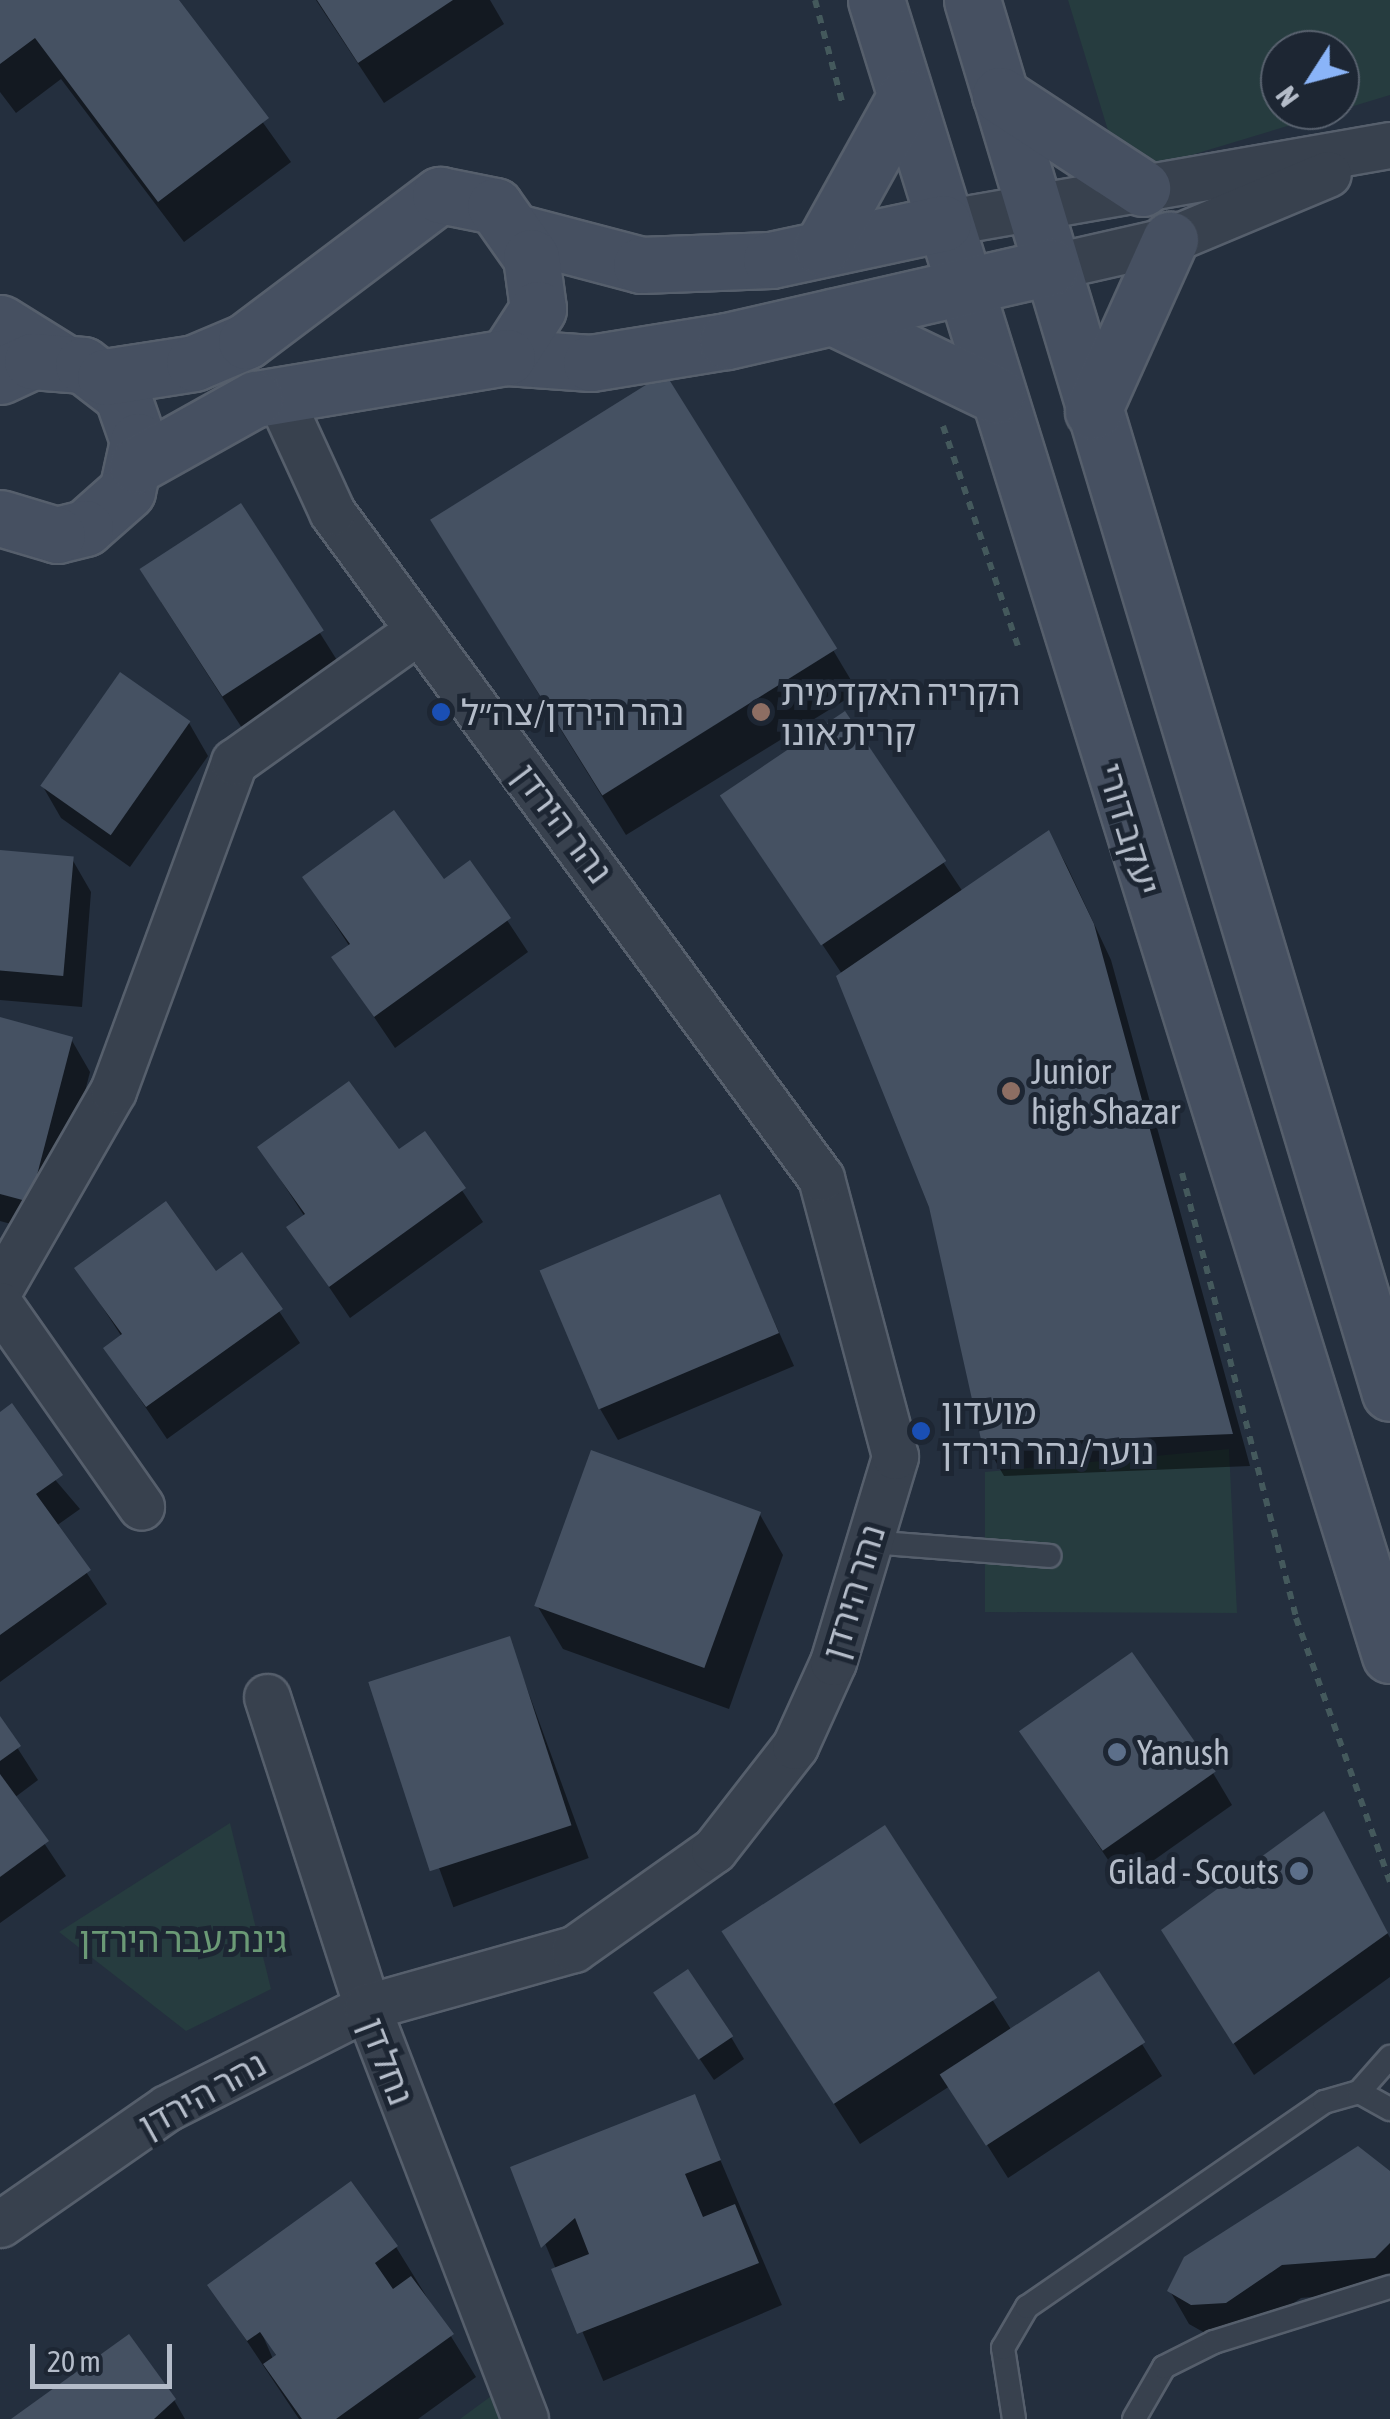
<!DOCTYPE html>
<html>
<head>
<meta charset="utf-8">
<style>
	body { margin:0 }
	#map { position:relative; width:1390px; height:2419px; overflow:hidden; background:#242f3e; font-family:"Asap Condensed","Noto Sans Hebrew",sans-serif }
	div>[style] { position:absolute }
	[style*='--x'] { left:calc(var(--x)*1px); top:calc(var(--y)*1px); width:calc(var(--w)*1px); rotate:calc(var(--a)*1deg) }
	.green>* { inset:0; background:#263c3f }
	.shadow>* { inset:0; background:#0007; transform-origin:0 0 }
	.building>* { inset:0; background:#455162; transform-origin:0 0 }
	.path>* { height:6px; margin-top:-3px; transform-origin:0; background:repeating-linear-gradient(90deg,#44595c 0 8px,transparent 0 16px) }
	.roads { filter:drop-shadow(2px 0 #565f6c) drop-shadow(-2px 0 #565f6c) drop-shadow(0 2px #565f6c) drop-shadow(0 -2px #565f6c) }
	.lane>* { height:22px; margin:-11px; padding:0 11px; transform-origin:11px; border-radius:11px; background:#38414e }
	.street>* { height:45px; margin:-22.5px; padding:0 22.5px; transform-origin:22.5px; border-radius:22.5px; background:#38414e }
	.secondary>* { height:55px; margin:-27.5px; padding:0 27.5px; transform-origin:27.5px; border-radius:27.5px; background:#465061 }
	.dots>* { width:28px; height:28px; translate:-50% -50%; box-sizing:border-box; border:5px solid #1d2633; border-radius:50% }
	span { translate:-50% -50%; white-space:nowrap; text-align:center; line-height:1.15; -webkit-text-stroke:10px #1d2633; paint-order:stroke }
	.poi-label { font-size:35px; color:#b4bcc9 }
	.left { translate:0 -50%; text-align:left }
	.right { translate:-100% -50%; text-align:right }
	.street-label { font-size:35px; color:#b4bcc9 }
	.park-label { font-size:35px; color:#6b9a76 }
	.north { position:absolute; left:1260px; top:30px; width:100px; height:100px; box-sizing:border-box; background:#1d2633; border:2px solid #59626f; border-radius:50%; rotate:234deg; font-size:28px; font-weight:700; line-height:40px; text-align:center; color:#b4bcc9 }
	.north::after { content:''; display:block; margin:auto; width:35px; height:45px; background:#8ab4f8; clip-path:polygon(50% 0,100% 100%,50% 72%,0 100%) }
	.scale { position:absolute; left:30px; top:2344px; width:142px; height:45px; box-sizing:border-box; border:5px solid #b4bcc9; border-top:0; padding-left:12px; font-size:30px; line-height:35px; white-space:nowrap; color:#b4bcc9; -webkit-text-stroke:8px #1d2633; paint-order:stroke }
</style>
</head>
<body>
<div id="map">
	<div class="green">
		<div style="clip-path:polygon(evenodd,1068px 0,1390px 0,1390px 95px,1122px 176px,1068px 0,1280px 50px,1340px 50px,1340px 110px,1280px 110px,1280px 50px)"></div>
		<div style="clip-path:polygon(1229px 1449px,1237px 1613px,985px 1612px,985px 1472px)"></div>
		<div style="clip-path:polygon(230px 1823px,271px 1989px,186px 2031px,59px 1932px)"></div>
		<div style="clip-path:polygon(509px 2383px,520px 2419px,460px 2419px)"></div>
	</div>
	<div class="shadow">
		<div style="clip-path:polygon(0 0,176px 0,291px 162px,184px 242px,61px 79px,16px 113px,0 92px)"></div>
		<div style="clip-path:polygon(316px 0,490px 0,504px 24px,384px 103px)"></div>
		<div style="clip-path:polygon(240px 506px,340px 665px,242px 728px,161px 602px)"></div>
		<div style="clip-path:polygon(457px 562px,833px 650px,858px 692px,626px 835px)"></div>
		<div style="clip-path:polygon(844px 714px,963px 892px,1049px 833px,1067px 866px,1111px 960px,1250px 1466px,1004px 1476px,985px 1443px,931px 1206px,842px 974px,724px 797px)"></div>
		<div style="clip-path:polygon(189px 723px,208px 756px,130px 867px,61px 818px,42px 785px)"></div>
		<div style="clip-path:polygon(0 853px,72px 859px,91px 892px,82px 1007px,0 1000px)"></div>
		<div style="clip-path:polygon(470px 864px,528px 952px,395px 1048px,334px 958px,350px 947px,305px 878px,444px 883px)"></div>
		<div style="clip-path:polygon(0 1020px,71px 1039px,90px 1072px,48px 1234px,0 1221px)"></div>
		<div style="clip-path:polygon(425px 1135px,483px 1222px,350px 1318px,289px 1228px,305px 1217px,260px 1148px,398px 1153px)"></div>
		<div style="clip-path:polygon(719px 1197px,794px 1366px,618px 1440px,599px 1407px)"></div>
		<div style="clip-path:polygon(242px 1255px,300px 1343px,167px 1439px,106px 1349px,122px 1337px,77px 1268px,216px 1274px)"></div>
		<div style="clip-path:polygon(0 1415px,80px 1509px,56px 1526px,107px 1604px,0 1682px)"></div>
		<div style="clip-path:polygon(759px 1513px,783px 1555px,729px 1709px,563px 1649px,538px 1607px)"></div>
		<div style="left:509px;top:1639px;width:233px;height:144px;rotate:70deg"></div>
		<div style="clip-path:polygon(0 1721px,38px 1780px,14px 1798px,66px 1876px,0 1923px)"></div>
		<div style="clip-path:polygon(1022px 1732px,1213px 1773px,1232px 1805px,1123px 1882px)"></div>
		<div style="clip-path:polygon(884px 1828px,1012px 2031px,1098px 1974px,1162px 2076px,1008px 2178px,950px 2086px,860px 2144px,749px 1972px)"></div>
		<div style="clip-path:polygon(1342px 1847px,1390px 1938px,1390px 1977px,1254px 2075px,1183px 1963px)"></div>
		<div style="clip-path:polygon(670px 2015px,731px 2037px,744px 2059px,714px 2080px)"></div>
		<div style="left:694px;top:2098px;width:225px;height:194px;rotate:67deg"></div>
		<div style="clip-path:polygon(1390px 2174px,1390px 2290px,1301px 2298px,1246px 2335px,1212px 2337px,1189px 2324px,1170px 2291px)"></div>
		<div style="clip-path:polygon(evenodd,396px 2247px,476px 2377px,418px 2419px,299px 2419px,210px 2286px,396px 2247px,256px 2320px,278px 2359px,273px 2359px,256px 2320px)"></div>
		<div style="clip-path:polygon(174px 2400px,185px 2419px,15px 2419px)"></div>
	</div>
	<div class="building">
		<div style="clip-path:polygon(0 0,179px 0,269px 118px,158px 202px,35px 38px,0 64px)"></div>
		<div style="clip-path:polygon(317px 0,453px 0,358px 63px)"></div>
		<div style="left:665px;top:373px;width:325px;height:277px;rotate:58deg"></div>
		<div style="left:241px;top:503px;width:152px;height:121px;rotate:57deg"></div>
		<div style="left:120px;top:672px;width:86px;height:139px;rotate:35deg"></div>
		<div style="left:845px;top:711px;width:181px;height:151px;rotate:56deg"></div>
		<div style="clip-path:polygon(394px 810px,444px 879px,470px 860px,511px 918px,374px 1017px,331px 957px,350px 944px,302px 877px)"></div>
		<div style="clip-path:polygon(1049px 830px,1094px 924px,1233px 1434px,982px 1444px,929px 1207px,836px 976px)"></div>
		<div style="left:0;top:850px;width:74px;height:120px;rotate:5deg"></div>
		<div style="clip-path:polygon(0 1017px,73px 1037px,30px 1202px,0 1194px)"></div>
		<div style="clip-path:polygon(349px 1081px,399px 1149px,425px 1131px,466px 1188px,329px 1287px,286px 1227px,305px 1214px,257px 1147px)"></div>
		<div style="left:720px;top:1194px;width:151px;height:196px;rotate:67deg"></div>
		<div style="clip-path:polygon(166px 1201px,216px 1271px,242px 1252px,283px 1309px,146px 1407px,103px 1348px,122px 1334px,74px 1268px)"></div>
		<div style="clip-path:polygon(12px 1403px,63px 1475px,36px 1494px,91px 1570px,0 1635px,0 1412px)"></div>
		<div style="left:591px;top:1450px;width:181px;height:166px;rotate:20deg"></div>
		<div style="left:510px;top:1636px;width:199px;height:149px;rotate:72deg"></div>
		<div style="left:1132px;top:1652px;width:146px;height:138px;rotate:55deg"></div>
		<div style="clip-path:polygon(0 1716px,21px 1746px,0 1761px)"></div>
		<div style="clip-path:polygon(0 1774px,49px 1841px,0 1877px)"></div>
		<div style="clip-path:polygon(1324px 1811px,1388px 1933px,1233px 2044px,1161px 1930px)"></div>
		<div style="left:885px;top:1825px;width:206px;height:195px;rotate:57deg"></div>
		<div style="left:688px;top:1969px;width:81px;height:42px;rotate:56deg"></div>
		<div style="left:1099px;top:1971px;width:85px;height:190px;rotate:57deg"></div>
		<div style="clip-path:polygon(695px 2094px,721px 2160px,685px 2174px,703px 2217px,735px 2204px,759px 2263px,577px 2334px,551px 2269px,589px 2254px,575px 2218px,541px 2248px,510px 2167px)"></div>
		<div style="clip-path:polygon(1358px 2146px,1390px 2171px,1390px 2243px,1375px 2258px,1282px 2265px,1226px 2303px,1191px 2305px,1167px 2291px,1184px 2257px)"></div>
		<div style="clip-path:polygon(351px 2181px,398px 2246px,375px 2263px,393px 2289px,411px 2276px,454px 2334px,336px 2419px,302px 2419px,263px 2364px,276px 2355px,260px 2332px,247px 2341px,207px 2285px)"></div>
		<div style="clip-path:polygon(129px 2334px,176px 2399px,154px 2419px,11px 2419px)"></div>
	</div>
	<div class="path">
		<div style="--x:815;--y:0;--w:109;--a:75.1"></div>
		<div style="--x:943;--y:426;--w:232;--a:71.2"></div>
		<div style="--x:1182;--y:1173;--w:459;--a:75.6"></div>
		<div style="--x:1296;--y:1618;--w:280;--a:70.4"></div>
	</div>
	<div class="roads">
		<div class="lane">
			<div style="--x:869;--y:1542;--w:181;--a:4.4"></div>
			<div style="--x:1359;--y:2092;--w:35;--a:29"></div>
			<div style="--x:1014;--y:2419;--w:72;--a:-98.8"></div>
			<div style="--x:1003;--y:2348;--w:48;--a:-59.7"></div>
			<div style="--x:1027;--y:2307;--w:361;--a:-34.6"></div>
			<div style="--x:1324;--y:2102;--w:36;--a:-16"></div>
			<div style="--x:1359;--y:2092;--w:47;--a:-48.5"></div>
			<div style="--x:1134;--y:2419;--w:60;--a:-60"></div>
			<div style="--x:1164;--y:2367;--w:56;--a:-26.6"></div>
			<div style="--x:1214;--y:2342;--w:184;--a:-17.4"></div>
		</div>
		<div class="street">
			<div style="--x:943;--y:223;--w:454;--a:-9.9"></div>
			<div style="--x:1051;--y:267;--w:122;--a:-12.8"></div>
			<div style="--x:1170;--y:240;--w:171;--a:-22.7"></div>
			<div style="--x:0;--y:1288;--w:227;--a:-60.2"></div>
			<div style="--x:113;--y:1091;--w:351;--a:-69.8"></div>
			<div style="--x:234;--y:762;--w:227;--a:-35.5"></div>
			<div style="--x:0;--y:1305;--w:246;--a:55"></div>
			<div style="--x:267;--y:1697;--w:326;--a:72.1"></div>
			<div style="--x:367;--y:2007;--w:441;--a:69"></div>
			<div style="--x:0;--y:2224;--w:203;--a:-34.8"></div>
			<div style="--x:167;--y:2108;--w:224;--a:-26.8"></div>
			<div style="--x:367;--y:2007;--w:215;--a:-15.7"></div>
			<div style="--x:574;--y:1949;--w:171;--a:-35.3"></div>
			<div style="--x:714;--y:1850;--w:132;--a:-52.1"></div>
			<div style="--x:795;--y:1746;--w:92;--a:-65.7"></div>
			<div style="--x:833;--y:1662;--w:215;--a:-73.2"></div>
			<div style="--x:895;--y:1456;--w:288;--a:-104.9"></div>
			<div style="--x:821;--y:1178;--w:826;--a:-126.29"></div>
			<div style="--x:332;--y:512;--w:130;--a:-114.6"></div>
		</div>
		<div class="secondary">
			<div style="--x:876;--y:0;--w:1733;--a:72.75"></div>
			<div style="--x:972;--y:0;--w:1454;--a:73.3"></div>
			<div style="--x:1000;--y:95;--w:170;--a:33.2"></div>
			<div style="--x:520;--y:233;--w:125;--a:14.8"></div>
			<div style="--x:641;--y:265;--w:130;--a:-2.2"></div>
			<div style="--x:771;--y:260;--w:176;--a:-12.1"></div>
			<div style="--x:822;--y:247;--w:171;--a:-61"></div>
			<div style="--x:833;--y:317;--w:181;--a:25.6"></div>
			<div style="--x:0;--y:323;--w:70;--a:31.7"></div>
			<div style="--x:507;--y:357;--w:84;--a:4.1"></div>
			<div style="--x:591;--y:363;--w:138;--a:-9.2"></div>
			<div style="--x:727;--y:341;--w:332;--a:-12.9"></div>
			<div style="--x:0;--y:376;--w:35;--a:-25"></div>
			<div style="--x:32;--y:361;--w:51;--a:4.5"></div>
			<div style="--x:83;--y:365;--w:49;--a:37.6"></div>
			<div style="--x:122;--y:395;--w:49;--a:70.8"></div>
			<div style="--x:138;--y:441;--w:51;--a:102.4"></div>
			<div style="--x:127;--y:491;--w:56;--a:138.6"></div>
			<div style="--x:85;--y:528;--w:29;--a:166"></div>
			<div style="--x:57;--y:535;--w:59;--a:-163.4"></div>
			<div style="--x:105;--y:377;--w:90;--a:-8.9"></div>
			<div style="--x:194;--y:363;--w:56;--a:-22.9"></div>
			<div style="--x:246;--y:341;--w:243;--a:-37"></div>
			<div style="--x:440;--y:195;--w:56;--a:11.3"></div>
			<div style="--x:495;--y:206;--w:62;--a:54.8"></div>
			<div style="--x:531;--y:257;--w:52;--a:82.3"></div>
			<div style="--x:538;--y:309;--w:57;--a:122.9"></div>
			<div style="--x:507;--y:357;--w:255;--a:170.5"></div>
			<div style="--x:255;--y:399;--w:135;--a:150.8"></div>
			<div style="--x:1093;--y:411;--w:188;--a:-65.8"></div>
		</div>
	</div>
	<div class="dots">
		<div style="left:441px;top:712px;background:#1a4fb4"></div>
		<div style="left:761px;top:712px;background:#8d6e63"></div>
		<div style="left:1011px;top:1091px;background:#8d6e63"></div>
		<div style="left:921px;top:1431px;background:#1a4fb4"></div>
		<div style="left:1117px;top:1752px;background:#5c6f8a"></div>
		<div style="left:1299px;top:1871px;background:#5c6f8a"></div>
	</div>
	<div class="poi-label">
		<span class="left" style="left:781px;top:712px">הקריה האקדמית<br>קרית אונו</span>
		<span class="left" style="left:461px;top:712px">נהר הירדן/צה״ל</span>
		<span class="left" style="left:1031px;top:1091px">Junior<br>high Shazar</span>
		<span class="left" style="left:941px;top:1431px">מועדון<br>נוער/נהר הירדן</span>
		<span class="left" style="left:1137px;top:1752px">Yanush</span>
		<span class="right" style="left:1279px;top:1871px">Gilad - Scouts</span>
	</div>
	<div class="street-label">
		<span style="left:563px;top:823px;rotate:53deg">נהר הירדן</span>
		<span style="left:1129px;top:829px;rotate:73deg">יעקב דורי</span>
		<span style="left:853px;top:1592px;rotate:-73deg">נהר הירדן</span>
		<span style="left:387px;top:2061px;rotate:69deg">נחל דן</span>
		<span style="left:202px;top:2094px;rotate:-29deg">נהר הירדן</span>
	</div>
	<div class="park-label">
		<span style="left:183px;top:1939px">גינת עבר הירדן</span>
	</div>
	<div class="north">N</div>
	<div class="scale">20 m</div>
</div>
</body>
</html>
